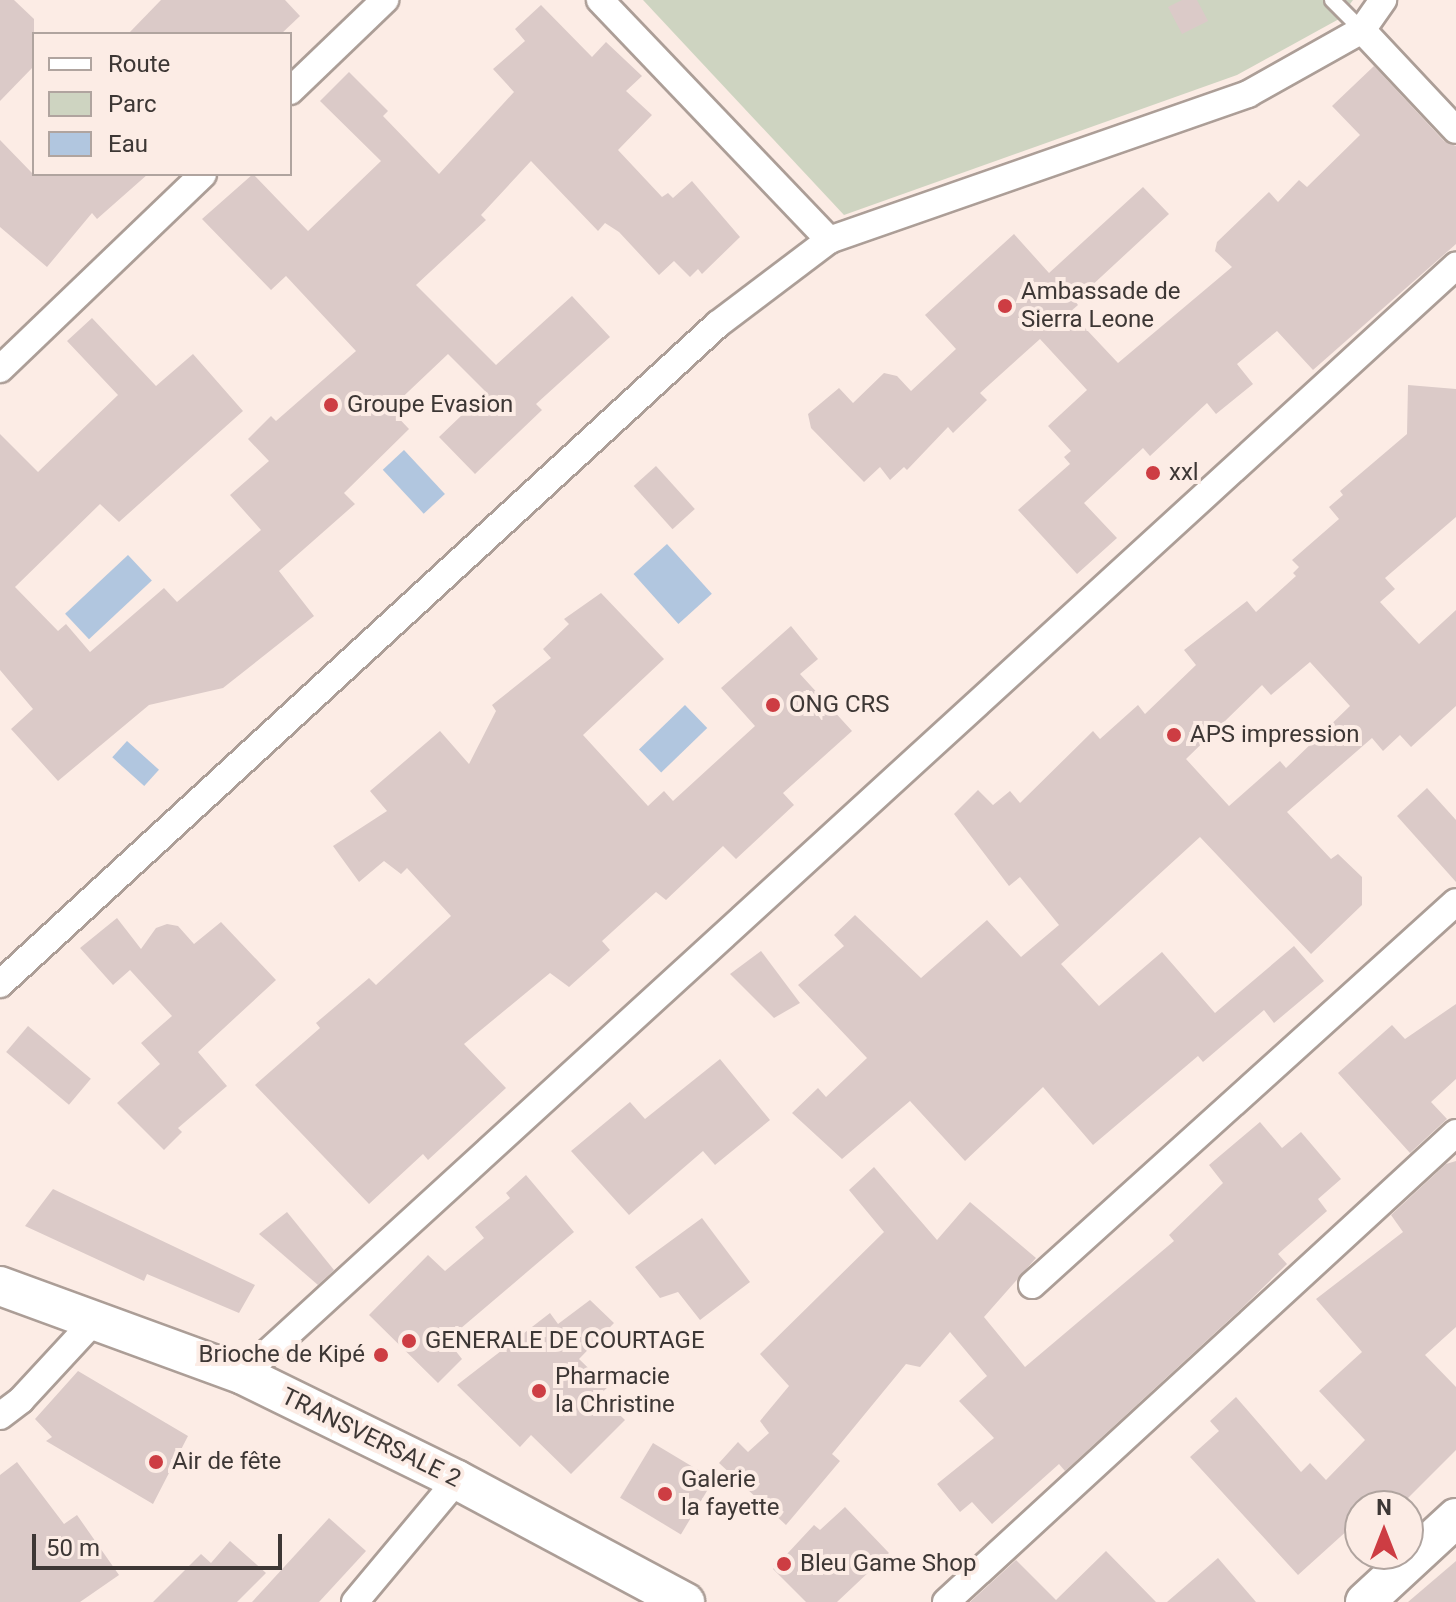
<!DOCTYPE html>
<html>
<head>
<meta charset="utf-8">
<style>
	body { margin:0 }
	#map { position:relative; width:1456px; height:1602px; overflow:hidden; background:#fcece5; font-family:Roboto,sans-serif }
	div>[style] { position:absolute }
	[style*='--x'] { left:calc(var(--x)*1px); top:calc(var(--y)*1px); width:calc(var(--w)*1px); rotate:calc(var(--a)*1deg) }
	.green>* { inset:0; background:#ced4c1 }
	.water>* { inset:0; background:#b1c6df; transform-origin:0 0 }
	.building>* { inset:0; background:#dbcac8; transform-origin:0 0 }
	.roads { filter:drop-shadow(2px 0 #ac9e97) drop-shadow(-2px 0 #ac9e97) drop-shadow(0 2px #ac9e97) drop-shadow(0 -2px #ac9e97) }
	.lane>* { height:14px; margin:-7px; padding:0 7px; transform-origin:7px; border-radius:7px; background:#fff }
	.street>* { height:26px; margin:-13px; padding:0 13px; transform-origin:13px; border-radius:13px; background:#fff }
	.secondary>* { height:38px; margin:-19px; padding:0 19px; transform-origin:19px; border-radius:19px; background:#fff }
	.dots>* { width:22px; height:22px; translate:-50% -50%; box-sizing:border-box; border:4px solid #fcece5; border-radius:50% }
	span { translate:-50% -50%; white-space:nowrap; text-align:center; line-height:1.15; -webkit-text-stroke:8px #fcece5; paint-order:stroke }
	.poi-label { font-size:24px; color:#3d3735 }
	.left { translate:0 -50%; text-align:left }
	.right { translate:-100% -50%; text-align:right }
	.street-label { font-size:24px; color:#3d3735 }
	.legend { position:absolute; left:32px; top:32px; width:260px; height:144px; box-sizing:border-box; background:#fcece5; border:2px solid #b0a49f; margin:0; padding:10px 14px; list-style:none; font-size:24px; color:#3d3735 }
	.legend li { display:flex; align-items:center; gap:16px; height:40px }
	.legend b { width:40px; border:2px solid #b0a49f }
	.north { position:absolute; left:1344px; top:1490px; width:80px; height:80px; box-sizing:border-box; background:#fcece5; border:2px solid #b0a49f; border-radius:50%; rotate:0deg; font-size:22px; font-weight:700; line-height:32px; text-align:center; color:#3d3735 }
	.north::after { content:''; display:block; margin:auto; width:28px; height:36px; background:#cd3d43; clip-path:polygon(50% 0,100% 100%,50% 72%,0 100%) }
	.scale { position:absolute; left:32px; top:1534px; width:250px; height:36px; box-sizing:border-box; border:4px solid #3d3735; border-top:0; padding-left:10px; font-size:24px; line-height:28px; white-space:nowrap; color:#3d3735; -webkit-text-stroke:6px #fcece5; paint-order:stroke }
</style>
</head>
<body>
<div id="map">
	<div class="green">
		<div style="clip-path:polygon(643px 0,1353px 0,1339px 19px,1237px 75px,844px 215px)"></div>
	</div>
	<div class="water">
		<div style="left:404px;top:450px;width:60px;height:29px;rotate:47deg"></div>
		<div style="left:667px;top:544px;width:67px;height:45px;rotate:48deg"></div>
		<div style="left:128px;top:555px;width:35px;height:86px;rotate:47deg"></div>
		<div style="left:685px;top:705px;width:32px;height:64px;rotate:46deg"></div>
		<div style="left:127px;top:741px;width:43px;height:22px;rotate:42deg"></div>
	</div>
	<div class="building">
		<div style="clip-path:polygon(0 0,14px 0,34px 19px,34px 66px,0 101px)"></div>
		<div style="clip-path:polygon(161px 0,285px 0,300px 16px,281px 34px,128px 34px)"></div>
		<div style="clip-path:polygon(1182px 0,1197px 0,1208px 21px,1182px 34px,1168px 7px)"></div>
		<div style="clip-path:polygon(541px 5px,592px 57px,606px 42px,642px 76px,626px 91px,652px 115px,618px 150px,662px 197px,668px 193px,673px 198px,692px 181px,740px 237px,702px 274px,698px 269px,690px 277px,674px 261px,659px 275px,619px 232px,605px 223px,598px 231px,531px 161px,481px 215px,486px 220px,416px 285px,496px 365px,572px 296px,610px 337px,536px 404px,542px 410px,475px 474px,439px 437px,486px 392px,448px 354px,390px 409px,409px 429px,344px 493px,355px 504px,279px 571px,314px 616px,223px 688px,149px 705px,58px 781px,11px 729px,33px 709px,0 670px,0 434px,38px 472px,118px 395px,67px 341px,92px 318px,156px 386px,193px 354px,243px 411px,119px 522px,100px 504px,15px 587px,58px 631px,66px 624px,90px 652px,164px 588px,177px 602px,261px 530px,230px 495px,269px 461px,248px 439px,271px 416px,276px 421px,356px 351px,286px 276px,271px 290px,202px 219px,253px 174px,308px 231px,381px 161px,320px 101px,349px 72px,388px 111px,383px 116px,439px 174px,514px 92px,493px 69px,525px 41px,515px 29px)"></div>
		<div style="clip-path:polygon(1374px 66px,1444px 141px,1456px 146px,1456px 244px,1313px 370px,1277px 331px,1237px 364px,1253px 384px,1216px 414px,1207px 403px,1150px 456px,1143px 448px,1084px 503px,1117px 538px,1077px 574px,1018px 510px,1070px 464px,1064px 457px,1071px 451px,1048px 426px,1087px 390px,1040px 339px,980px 393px,987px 400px,953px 433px,948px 427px,907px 470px,904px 467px,890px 480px,880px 467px,864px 482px,811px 428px,808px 414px,839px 388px,853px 403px,884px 373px,897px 376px,911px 391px,956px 349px,925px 315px,1014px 234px,1049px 273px,1143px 187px,1169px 214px,1075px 301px,1078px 305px,1070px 312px,1118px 363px,1232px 267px,1215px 251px,1217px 242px,1269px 192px,1278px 202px,1299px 180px,1307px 187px,1360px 135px,1332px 106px)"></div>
		<div style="clip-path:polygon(0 140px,33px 174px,148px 174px,97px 219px,92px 213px,47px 267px,0 227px)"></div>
		<div style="clip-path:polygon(evenodd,1408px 385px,1456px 389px,1456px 517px,1385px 578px,1395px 589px,1380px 602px,1419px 644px,1456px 610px,1456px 706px,1411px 747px,1400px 735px,1383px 751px,1372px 738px,1287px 812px,1331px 859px,1338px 854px,1362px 877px,1362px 905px,1311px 954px,1200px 837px,1061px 964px,1099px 1006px,1162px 952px,1215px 1013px,1294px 946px,1324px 981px,1274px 1023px,1264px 1010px,1203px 1062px,1198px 1056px,1093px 1145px,1043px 1087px,965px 1161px,910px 1101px,842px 1159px,792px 1113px,818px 1088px,826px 1097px,867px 1058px,798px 985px,844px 946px,834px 935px,855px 915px,921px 978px,987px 920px,1021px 957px,1059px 925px,1020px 877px,1009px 886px,954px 814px,978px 790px,993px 805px,1010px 791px,1020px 803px,1093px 731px,1100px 739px,1138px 705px,1145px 714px,1196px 665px,1184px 650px,1247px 601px,1256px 612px,1296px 576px,1293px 573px,1299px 567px,1292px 560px,1339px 519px,1329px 507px,1343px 495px,1340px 491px,1407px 434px,1408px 385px,1310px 662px,1350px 706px,1286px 768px,1280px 761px,1229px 806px,1186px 759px,1262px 685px,1271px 695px,1310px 662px)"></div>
		<div style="left:656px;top:466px;width:58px;height:30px;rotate:48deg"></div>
		<div style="clip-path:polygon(601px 593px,664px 659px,583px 735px,648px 806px,664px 791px,673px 801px,755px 726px,721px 688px,791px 626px,818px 659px,800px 674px,852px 731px,783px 793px,794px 805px,736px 859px,723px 846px,666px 900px,656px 892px,602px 941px,610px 950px,569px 987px,550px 973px,464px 1044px,506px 1088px,428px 1160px,423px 1154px,369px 1204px,255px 1085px,320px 1028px,316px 1023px,369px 978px,376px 985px,451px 916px,407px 868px,401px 874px,384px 861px,359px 882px,333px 846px,387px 811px,370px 791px,440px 731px,469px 764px,496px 711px,492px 705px,551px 658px,543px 649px,569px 624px,564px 619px)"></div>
		<div style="clip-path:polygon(1427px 788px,1456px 820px,1456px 882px,1397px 816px)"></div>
		<div style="clip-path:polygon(117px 918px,141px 949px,156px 928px,167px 924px,178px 926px,194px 944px,221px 922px,276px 980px,198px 1052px,227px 1086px,178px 1128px,182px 1132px,164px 1150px,117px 1103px,160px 1064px,141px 1043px,172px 1016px,130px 970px,113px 985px,80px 948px)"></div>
		<div style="clip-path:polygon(761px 951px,800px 1003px,774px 1018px,730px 974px)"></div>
		<div style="clip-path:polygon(1456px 1004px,1456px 1079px,1431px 1102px,1447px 1119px,1410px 1153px,1338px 1073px,1392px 1025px,1405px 1039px)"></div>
		<div style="left:28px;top:1026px;width:82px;height:34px;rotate:40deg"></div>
		<div style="clip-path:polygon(720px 1059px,770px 1120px,715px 1165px,703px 1151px,629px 1215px,571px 1151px,630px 1102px,645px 1119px)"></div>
		<div style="clip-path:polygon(1260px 1122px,1282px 1148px,1301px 1132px,1341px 1179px,1318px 1199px,1327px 1211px,1278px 1254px,1287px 1264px,1242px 1308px,1065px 1471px,1059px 1464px,992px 1524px,972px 1502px,960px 1512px,937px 1484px,994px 1438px,959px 1401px,987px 1376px,950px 1332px,920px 1367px,906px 1364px,832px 1454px,840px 1461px,786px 1525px,719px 1463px,738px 1442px,748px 1452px,769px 1433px,760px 1421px,789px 1386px,760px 1354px,884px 1232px,849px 1190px,874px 1167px,937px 1240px,970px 1202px,1036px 1258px,984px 1317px,1025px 1367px,1174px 1241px,1169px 1235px,1223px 1183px,1209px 1165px)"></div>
		<div style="clip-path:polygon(1456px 1161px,1456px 1327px,1425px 1355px,1456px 1387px,1456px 1450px,1400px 1506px,1360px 1506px,1360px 1519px,1298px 1575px,1190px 1457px,1219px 1431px,1210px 1421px,1236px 1397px,1301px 1472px,1310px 1463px,1326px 1480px,1365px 1440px,1319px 1391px,1362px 1352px,1316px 1299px,1403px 1232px,1391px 1215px,1446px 1164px)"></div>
		<div style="clip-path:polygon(526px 1175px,574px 1232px,447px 1340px,462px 1359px,438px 1383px,369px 1315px,428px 1255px,445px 1271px,484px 1238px,475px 1227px,510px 1198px,506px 1193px)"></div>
		<div style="clip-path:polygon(53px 1189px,255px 1285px,239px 1313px,147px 1274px,144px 1281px,25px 1226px)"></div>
		<div style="clip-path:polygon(287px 1212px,334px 1270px,318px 1285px,259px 1234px)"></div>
		<div style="clip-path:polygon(702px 1218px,750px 1282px,700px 1320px,678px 1292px,660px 1298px,635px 1267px)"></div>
		<div style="clip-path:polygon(590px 1300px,614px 1323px,579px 1359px,608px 1387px,599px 1395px,625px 1420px,571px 1474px,531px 1435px,520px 1447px,457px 1385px,550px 1313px,558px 1324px)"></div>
		<div style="clip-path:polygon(78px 1371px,188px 1436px,153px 1504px,46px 1441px,52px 1437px,35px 1419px)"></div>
		<div style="left:653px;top:1443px;width:71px;height:64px;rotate:31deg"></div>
		<div style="clip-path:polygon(17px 1462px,64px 1524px,77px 1515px,119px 1575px,80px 1602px,0 1602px,0 1475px)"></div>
		<div style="clip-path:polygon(845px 1507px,889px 1553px,837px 1602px,806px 1602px,773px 1569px,814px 1525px,820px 1530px)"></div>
		<div style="clip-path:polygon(329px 1518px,366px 1551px,319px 1602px,252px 1602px)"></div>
		<div style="clip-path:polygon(230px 1541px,266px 1573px,237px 1602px,153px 1602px,201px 1554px,211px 1563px)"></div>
		<div style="clip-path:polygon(1106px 1551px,1156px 1602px,970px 1602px,1016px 1560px,1056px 1600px)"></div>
		<div style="clip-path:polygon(1218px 1558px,1256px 1602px,1167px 1602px)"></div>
		<div style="clip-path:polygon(1456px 1561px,1456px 1602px,1408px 1602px)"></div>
	</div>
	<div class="roads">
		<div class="lane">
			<div style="--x:1332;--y:0;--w:42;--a:45"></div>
		</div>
		<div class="street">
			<div style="--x:600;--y:0;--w:332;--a:46.3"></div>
			<div style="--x:1362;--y:30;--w:137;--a:46.8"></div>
			<div style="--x:290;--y:91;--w:132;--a:-43.8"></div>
			<div style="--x:0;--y:369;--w:281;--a:-43.8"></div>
			<div style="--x:0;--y:984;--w:975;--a:-42.59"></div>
			<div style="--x:718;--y:324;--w:139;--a:-37.1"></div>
			<div style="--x:829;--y:240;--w:444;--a:-19.2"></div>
			<div style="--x:1248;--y:94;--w:131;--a:-29.3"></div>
			<div style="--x:1362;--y:30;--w:37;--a:-55"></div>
			<div style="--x:1032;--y:1285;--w:571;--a:-42.09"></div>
			<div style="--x:243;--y:1375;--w:1644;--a:-42.44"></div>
			<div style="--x:0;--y:1416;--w:26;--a:-37"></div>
			<div style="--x:21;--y:1400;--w:110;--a:-47.2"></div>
			<div style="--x:355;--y:1602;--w:159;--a:-50.1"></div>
			<div style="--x:946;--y:1602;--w:693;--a:-42.6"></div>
		</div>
		<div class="secondary">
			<div style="--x:0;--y:1286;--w:259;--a:20.1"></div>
			<div style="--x:243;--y:1375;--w:238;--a:26.1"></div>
			<div style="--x:457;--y:1480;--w:259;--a:28.2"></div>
			<div style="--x:1365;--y:1602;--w:124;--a:-42.7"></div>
		</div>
	</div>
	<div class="dots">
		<div style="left:1005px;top:306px;background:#cd3d43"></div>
		<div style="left:331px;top:405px;background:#cd3d43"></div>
		<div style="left:1153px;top:473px;background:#cd3d43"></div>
		<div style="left:773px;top:705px;background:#cd3d43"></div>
		<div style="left:1174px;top:735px;background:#cd3d43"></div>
		<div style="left:409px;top:1341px;background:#cd3d43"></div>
		<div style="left:381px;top:1355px;background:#cd3d43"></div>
		<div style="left:539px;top:1391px;background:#cd3d43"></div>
		<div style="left:156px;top:1462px;background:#cd3d43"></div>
		<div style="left:665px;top:1494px;background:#cd3d43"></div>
		<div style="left:784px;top:1564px;background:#cd3d43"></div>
	</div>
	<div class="poi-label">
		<span class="left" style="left:1021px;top:306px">Ambassade de<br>Sierra Leone</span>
		<span class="left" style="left:347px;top:405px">Groupe Evasion</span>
		<span class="left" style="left:1169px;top:473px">xxl</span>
		<span class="left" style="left:789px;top:705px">ONG CRS</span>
		<span class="left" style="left:1190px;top:735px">APS impression</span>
		<span class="left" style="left:425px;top:1341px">GENERALE DE COURTAGE</span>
		<span class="right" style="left:365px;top:1355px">Brioche de Kipé</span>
		<span class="left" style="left:555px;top:1391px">Pharmacie<br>la Christine</span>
		<span class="left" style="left:172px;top:1462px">Air de fête</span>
		<span class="left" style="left:681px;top:1494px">Galerie<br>la fayette</span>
		<span class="left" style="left:800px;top:1564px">Bleu Game Shop</span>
	</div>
	<div class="street-label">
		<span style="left:371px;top:1438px;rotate:26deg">TRANSVERSALE 2</span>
	</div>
	<ul class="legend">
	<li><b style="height:10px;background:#fff"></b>Route</li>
	<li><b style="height:22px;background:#ced4c1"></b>Parc</li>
	<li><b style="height:22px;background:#b1c6df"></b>Eau</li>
	</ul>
	<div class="north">N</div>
	<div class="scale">50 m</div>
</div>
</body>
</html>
